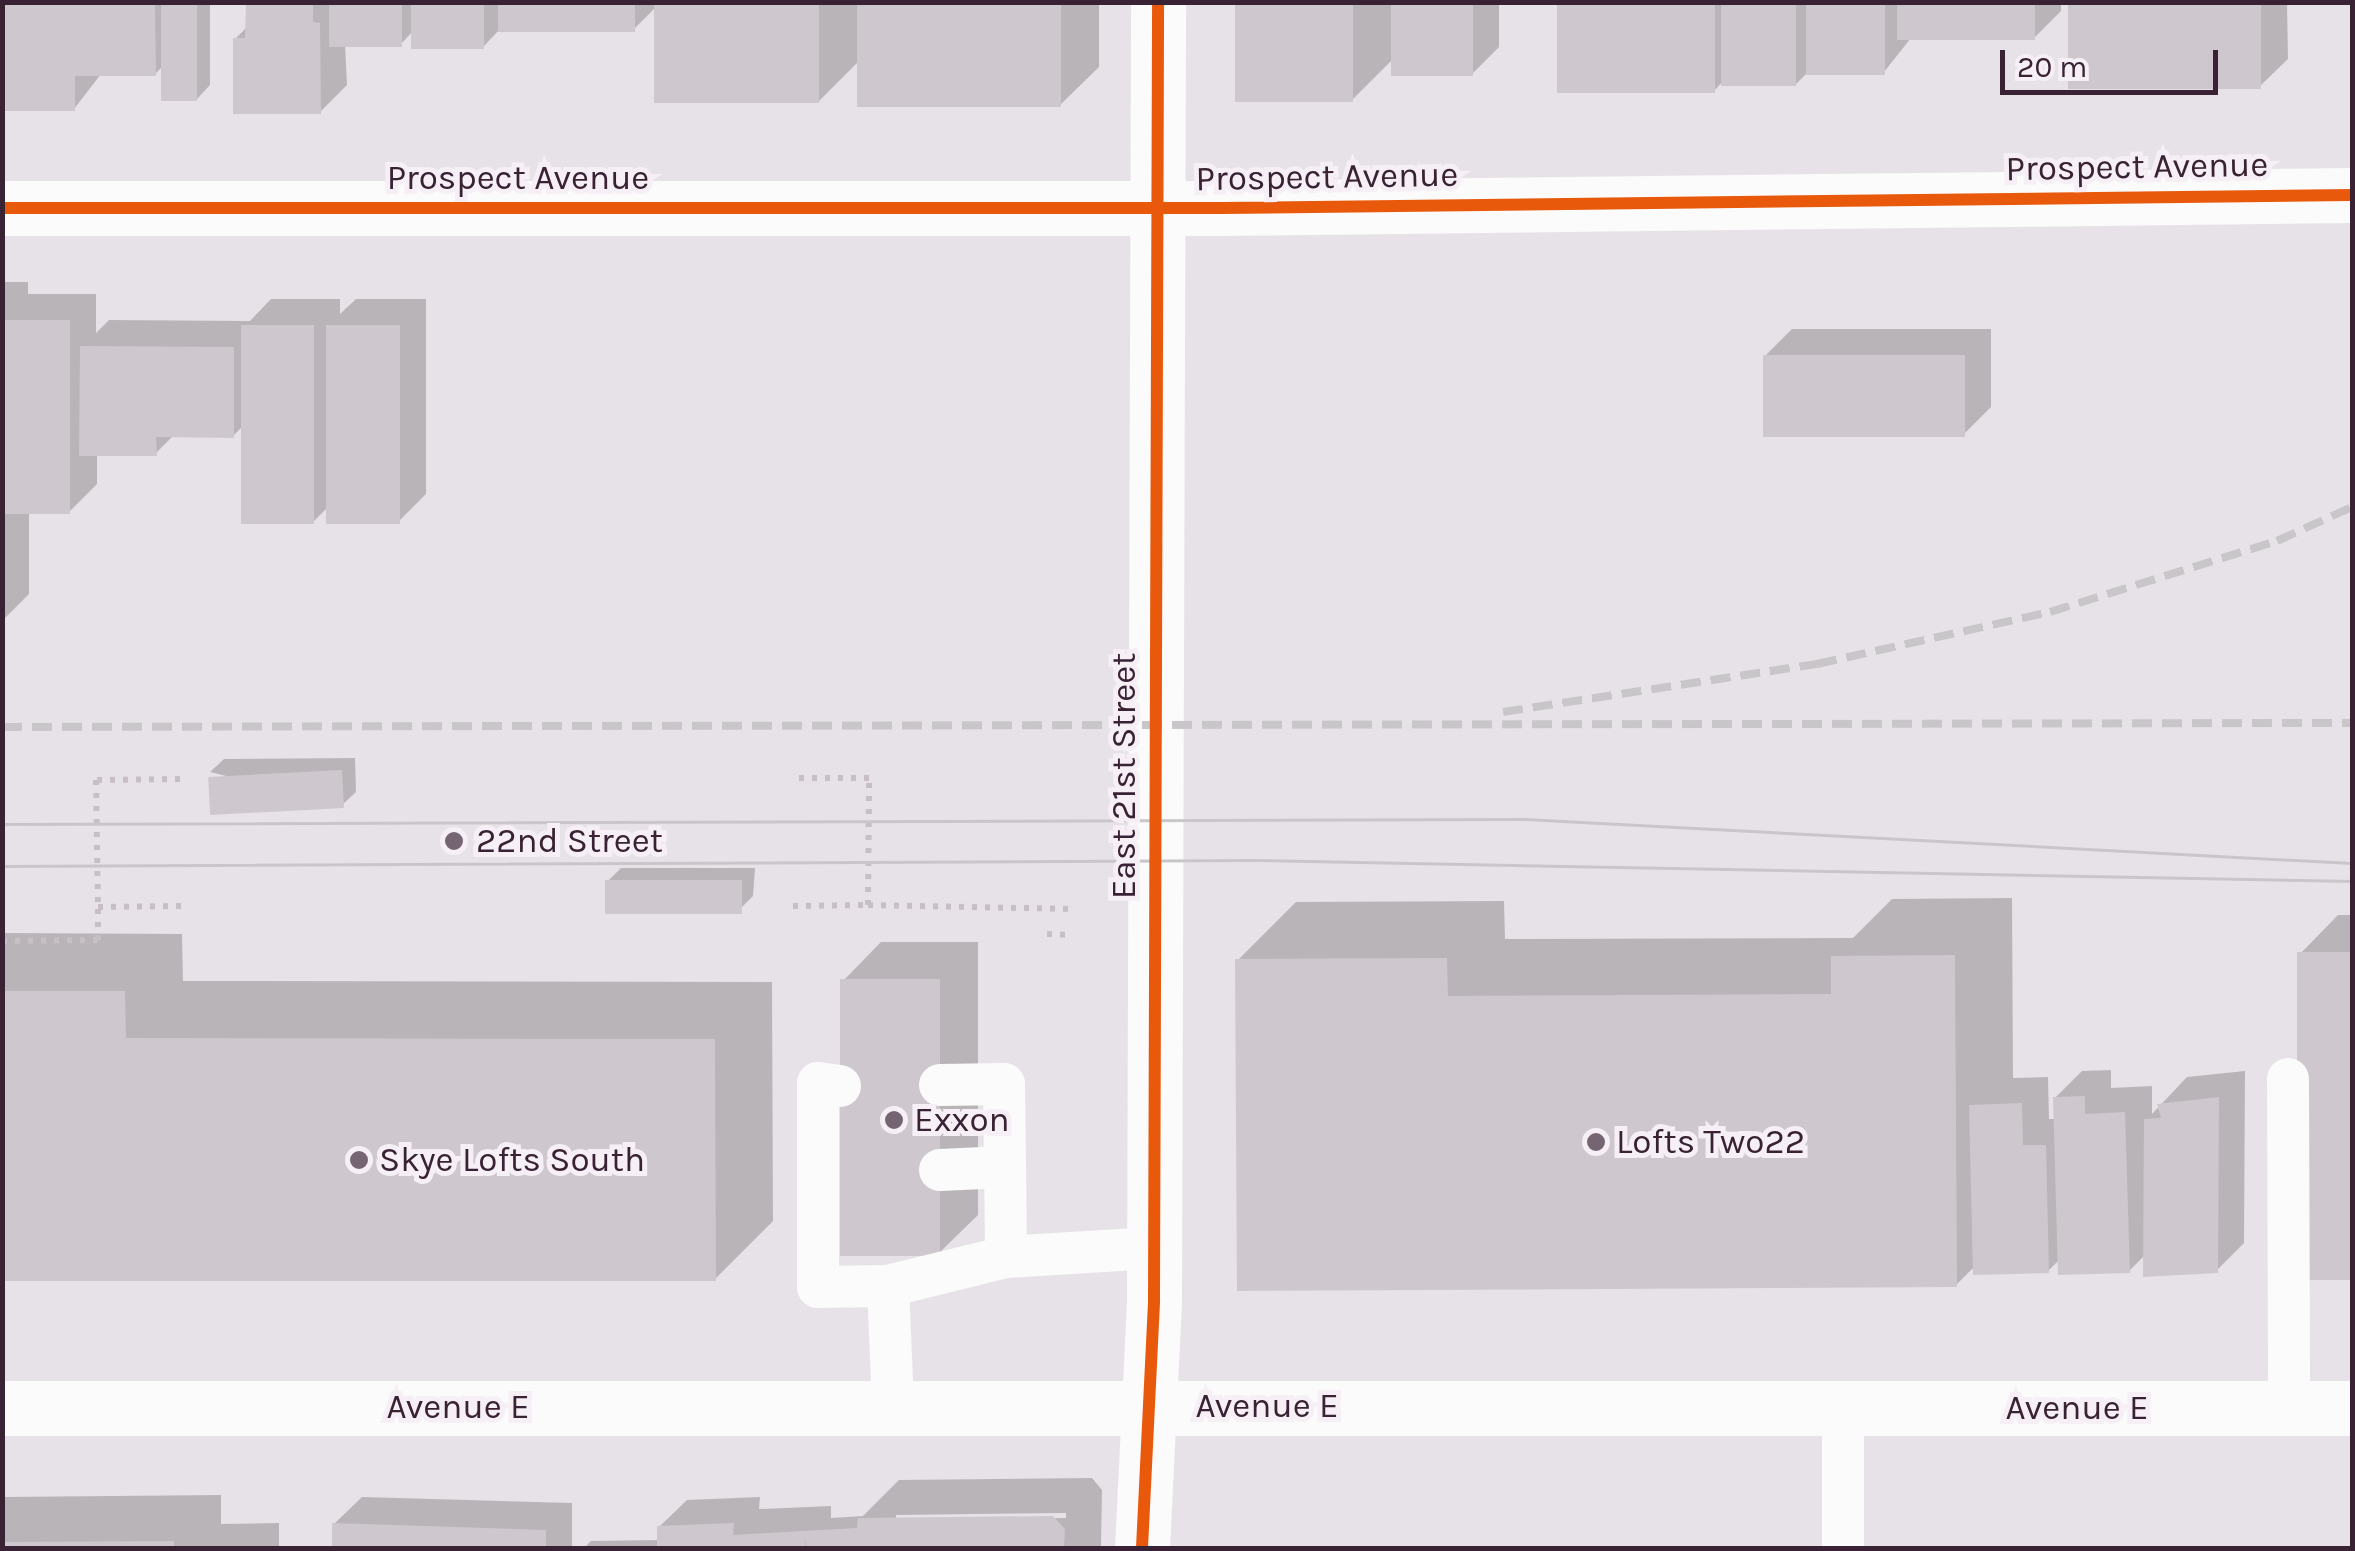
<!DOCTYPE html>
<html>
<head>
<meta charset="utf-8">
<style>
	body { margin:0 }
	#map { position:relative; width:2355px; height:1551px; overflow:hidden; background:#e7e2e7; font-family:Karla,sans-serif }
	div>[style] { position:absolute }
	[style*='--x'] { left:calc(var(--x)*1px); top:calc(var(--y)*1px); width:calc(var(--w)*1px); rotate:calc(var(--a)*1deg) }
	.shadow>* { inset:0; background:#0003 }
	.building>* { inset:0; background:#cec8ce; transform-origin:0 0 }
	.path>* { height:6px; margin-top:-3px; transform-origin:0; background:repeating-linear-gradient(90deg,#c8bfc5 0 5px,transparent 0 13px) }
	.lane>* { height:42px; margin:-21px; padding:0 21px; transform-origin:21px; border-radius:21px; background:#fbfbfb }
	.street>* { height:55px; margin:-27.5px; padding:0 27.5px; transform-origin:27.5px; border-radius:27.5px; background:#fbfbfb }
	.secondary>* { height:55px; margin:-27.5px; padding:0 27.5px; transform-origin:27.5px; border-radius:27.5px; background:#fbfbfb }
	.tram>* { height:2.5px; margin:-1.25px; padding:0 1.25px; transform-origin:1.25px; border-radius:1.25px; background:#c9c6c9 }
	.rail>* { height:8px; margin-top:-4px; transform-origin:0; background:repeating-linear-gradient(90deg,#c9c6c9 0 20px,transparent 0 30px) }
	.cycleway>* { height:12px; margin:-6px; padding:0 6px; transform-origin:6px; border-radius:6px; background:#e8590c }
	.dots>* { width:28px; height:28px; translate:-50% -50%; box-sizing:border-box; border:5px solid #f6f0f6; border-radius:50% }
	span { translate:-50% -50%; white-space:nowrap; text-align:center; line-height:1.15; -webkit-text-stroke:10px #f6f0f6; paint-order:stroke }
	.street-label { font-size:35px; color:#382234 }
	.poi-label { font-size:35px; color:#382234 }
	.left { translate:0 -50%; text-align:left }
	.frame { position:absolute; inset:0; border:5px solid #382234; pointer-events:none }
	.scale { position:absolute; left:2000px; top:50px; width:218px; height:45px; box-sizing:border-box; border:5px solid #382234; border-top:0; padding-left:12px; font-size:30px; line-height:35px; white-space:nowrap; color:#382234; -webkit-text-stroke:8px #f6f0f6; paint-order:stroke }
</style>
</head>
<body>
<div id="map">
	<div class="shadow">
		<div style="clip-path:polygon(2px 2px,210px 2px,210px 85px,197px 99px,164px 65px,155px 74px,101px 74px,74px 109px)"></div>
		<div style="clip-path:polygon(248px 2px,1099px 2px,1099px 67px,1060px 105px,859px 61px,818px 102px,656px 7px,634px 29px,500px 29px,484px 46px,413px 31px,401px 44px,345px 44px,347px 85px,320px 112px,235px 39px,248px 26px)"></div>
		<div style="clip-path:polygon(1238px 2px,1499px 2px,1499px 47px,1472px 74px,1393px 59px,1352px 100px)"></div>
		<div style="clip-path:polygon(1559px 2px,2061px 2px,2061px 11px,2034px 38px,1911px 38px,1884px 72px,1807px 73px,1796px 84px,1724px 80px,1714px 91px)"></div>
		<div style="clip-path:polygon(2071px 2px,2287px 2px,2288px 59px,2260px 86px)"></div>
		<div style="clip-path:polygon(2px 282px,28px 282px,28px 294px,96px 294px,96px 333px,109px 320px,250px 321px,271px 299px,340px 299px,340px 314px,356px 299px,426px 299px,426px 494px,399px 521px,328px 507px,314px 521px,244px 425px,233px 436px,174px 435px,156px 453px,97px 453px,97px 484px,70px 511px,29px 511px,29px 594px,2px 621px)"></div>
		<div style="clip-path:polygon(1792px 329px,1991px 329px,1991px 407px,1964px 434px,1765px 356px)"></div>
		<div style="clip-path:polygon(355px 758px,356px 792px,342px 805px,210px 772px,224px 759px)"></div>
		<div style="clip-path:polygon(621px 868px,755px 868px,753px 896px,739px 910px,607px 882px)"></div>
		<div style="clip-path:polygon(2012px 898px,2013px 1078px,2048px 1077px,2049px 1119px,2056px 1119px,2055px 1098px,2082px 1071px,2111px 1070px,2111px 1088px,2152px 1086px,2152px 1114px,2187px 1077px,2245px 1071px,2244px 1243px,2217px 1270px,2146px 1254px,2129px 1271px,2060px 1259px,2048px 1271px,1975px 1266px,1956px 1285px,1238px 960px,1296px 902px,1504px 901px,1505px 939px,1853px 938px,1892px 899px)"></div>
		<div style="clip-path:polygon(2338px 915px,2352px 915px,2352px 1278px,2306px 1278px,2300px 954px)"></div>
		<div style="clip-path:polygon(2px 933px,182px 934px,183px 981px,772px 982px,773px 1221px,715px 1279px,2px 1278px)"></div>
		<div style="clip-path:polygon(881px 942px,978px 942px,978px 1215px,939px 1253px,843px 981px)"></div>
		<div style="clip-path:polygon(evenodd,1092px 1478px,1102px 1490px,1101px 1548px,584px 1548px,591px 1541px,659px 1540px,659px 1527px,687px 1500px,760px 1497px,759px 1509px,831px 1506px,831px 1518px,863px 1516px,899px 1480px,1092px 1478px,1066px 1513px,1066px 1518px,896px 1520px,896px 1515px,1066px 1513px)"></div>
		<div style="clip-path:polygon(221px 1495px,221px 1524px,279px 1523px,279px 1548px,2px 1548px,2px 1497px)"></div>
		<div style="clip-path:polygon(362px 1497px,572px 1503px,572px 1548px,285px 1548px,335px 1547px,334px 1524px)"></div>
	</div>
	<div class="building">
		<div style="clip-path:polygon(2px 2px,155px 2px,156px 76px,75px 76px,75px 111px,2px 111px)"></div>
		<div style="left:161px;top:2px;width:36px;height:99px"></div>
		<div style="left:329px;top:2px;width:73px;height:45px"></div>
		<div style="left:411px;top:2px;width:73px;height:47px"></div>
		<div style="left:498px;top:2px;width:137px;height:30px"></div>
		<div style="left:654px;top:2px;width:165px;height:101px"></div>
		<div style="left:857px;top:2px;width:204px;height:105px"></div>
		<div style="left:1235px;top:2px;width:118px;height:100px"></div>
		<div style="left:1391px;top:2px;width:82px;height:74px"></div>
		<div style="left:1557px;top:2px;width:158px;height:91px"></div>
		<div style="left:1721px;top:2px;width:75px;height:84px"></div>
		<div style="left:1806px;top:2px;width:79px;height:73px"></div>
		<div style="left:1897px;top:2px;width:138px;height:38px"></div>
		<div style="left:2068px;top:2px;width:193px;height:87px"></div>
		<div style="clip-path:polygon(246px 3px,313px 3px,313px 22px,320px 23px,321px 114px,233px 114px,233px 38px,245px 38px)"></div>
		<div style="left:2px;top:320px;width:68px;height:194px"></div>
		<div style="left:241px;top:325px;width:73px;height:199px"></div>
		<div style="left:326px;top:325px;width:74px;height:199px"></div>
		<div style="clip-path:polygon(80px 346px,234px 347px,234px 438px,156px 437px,157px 456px,79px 456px)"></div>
		<div style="left:1763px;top:355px;width:202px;height:82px"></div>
		<div style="left:342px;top:770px;width:38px;height:134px;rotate:87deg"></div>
		<div style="left:605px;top:880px;width:137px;height:34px"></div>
		<div style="left:2352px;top:952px;width:328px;height:55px;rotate:90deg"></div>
		<div style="clip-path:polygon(1955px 955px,1957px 1287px,1237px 1291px,1235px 959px,1447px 958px,1448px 996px,1831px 994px,1831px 956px)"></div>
		<div style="left:940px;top:979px;width:277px;height:100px;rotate:90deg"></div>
		<div style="clip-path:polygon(2px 991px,125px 991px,126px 1038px,715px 1039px,716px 1281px,2px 1281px)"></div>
		<div style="clip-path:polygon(2085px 1096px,2085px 1114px,2125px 1112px,2130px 1273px,2058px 1275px,2053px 1097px)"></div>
		<div style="clip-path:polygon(2219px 1097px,2218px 1273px,2143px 1277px,2144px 1119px,2161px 1118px,2157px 1104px)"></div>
		<div style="clip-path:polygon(2022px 1103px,2023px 1145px,2046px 1145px,2049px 1273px,1973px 1275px,1969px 1105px)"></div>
		<div style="clip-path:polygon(1053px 1516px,1065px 1529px,1064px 1548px,806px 1548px,806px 1538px,805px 1548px,657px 1548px,657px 1526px,734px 1523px,733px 1535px,857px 1528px,858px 1518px)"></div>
		<div style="clip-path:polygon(332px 1523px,546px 1530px,546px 1548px,332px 1548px)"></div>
		<div style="clip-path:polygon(174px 1541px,174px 1548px,2px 1548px,2px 1542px)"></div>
	</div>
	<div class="path">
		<div style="--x:180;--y:779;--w:84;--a:179.3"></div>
		<div style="--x:96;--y:780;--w:127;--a:89.1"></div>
		<div style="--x:98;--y:907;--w:83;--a:-0.7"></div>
		<div style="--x:868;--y:905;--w:204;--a:1.1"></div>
		<div style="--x:793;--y:906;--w:75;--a:-0.8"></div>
		<div style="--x:868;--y:905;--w:127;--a:-89.5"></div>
		<div style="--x:869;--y:778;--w:73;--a:180"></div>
		<div style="--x:1047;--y:934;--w:26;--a:2"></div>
		<div style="--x:2;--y:941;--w:96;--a:-0.6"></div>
		<div style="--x:98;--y:940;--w:33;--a:-90"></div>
	</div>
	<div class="lane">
		<div style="--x:2288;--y:1079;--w:329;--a:89.8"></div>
		<div style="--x:940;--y:1085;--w:64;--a:-0.9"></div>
		<div style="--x:1004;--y:1084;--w:173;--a:89.3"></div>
		<div style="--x:840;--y:1086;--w:22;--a:-172"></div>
		<div style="--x:818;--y:1083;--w:204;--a:90"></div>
		<div style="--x:818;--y:1287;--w:70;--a:-0.8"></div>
		<div style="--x:888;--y:1286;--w:120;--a:87.6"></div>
		<div style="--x:940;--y:1170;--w:65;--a:-2.6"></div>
		<div style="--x:888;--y:1286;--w:122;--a:-13.8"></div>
		<div style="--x:1006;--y:1257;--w:148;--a:-3.5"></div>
		<div style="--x:1843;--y:1548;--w:141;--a:-90"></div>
	</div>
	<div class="street">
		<div style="--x:2;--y:208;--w:1219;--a:0"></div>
		<div style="--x:1221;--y:208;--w:1131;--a:-0.66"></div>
	</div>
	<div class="secondary">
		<div style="--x:2;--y:1408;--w:2350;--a:0"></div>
		<div style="--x:1142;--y:1548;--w:248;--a:-87.2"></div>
		<div style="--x:1154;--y:1300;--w:1298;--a:-89.82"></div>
	</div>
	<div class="tram">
		<div style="--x:2;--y:824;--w:1523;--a:-0.19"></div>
		<div style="--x:1525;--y:819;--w:828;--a:3.05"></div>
		<div style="--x:2;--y:866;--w:1252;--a:-0.27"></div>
		<div style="--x:1254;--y:860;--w:1098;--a:1.1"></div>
	</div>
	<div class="rail">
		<div style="--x:1503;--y:712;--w:318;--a:-8.7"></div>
		<div style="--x:1817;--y:664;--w:239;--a:-12.6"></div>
		<div style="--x:2050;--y:612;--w:238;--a:-17.4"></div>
		<div style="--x:2277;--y:541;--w:82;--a:-24.4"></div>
		<div style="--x:2;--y:727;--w:2350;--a:-0.1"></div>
	</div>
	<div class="cycleway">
		<div style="--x:2;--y:208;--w:1219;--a:0"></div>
		<div style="--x:1221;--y:208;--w:1131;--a:-0.66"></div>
		<div style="--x:1142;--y:1548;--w:248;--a:-87.2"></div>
		<div style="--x:1154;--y:1300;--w:1298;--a:-89.82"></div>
	</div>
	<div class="dots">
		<div style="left:454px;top:841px;background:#756573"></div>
		<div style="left:894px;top:1120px;background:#756573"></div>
		<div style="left:1596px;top:1142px;background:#756573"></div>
		<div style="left:359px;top:1160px;background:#756573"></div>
	</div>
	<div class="street-label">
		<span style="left:2137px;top:167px;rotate:-1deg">Prospect Avenue</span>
		<span style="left:1327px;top:177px;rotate:-1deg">Prospect Avenue</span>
		<span style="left:518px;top:178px">Prospect Avenue</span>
		<span style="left:1124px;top:776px;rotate:-90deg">East 21st Street</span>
		<span style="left:1267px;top:1406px">Avenue E</span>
		<span style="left:458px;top:1407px">Avenue E</span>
		<span style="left:2077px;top:1408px">Avenue E</span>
	</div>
	<div class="poi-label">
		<span class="left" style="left:476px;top:841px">22nd Street</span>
		<span class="left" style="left:914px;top:1120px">Exxon</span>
		<span class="left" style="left:1616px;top:1142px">Lofts Two22</span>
		<span class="left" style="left:379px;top:1160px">Skye Lofts South</span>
	</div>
	<div class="frame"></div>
	<div class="scale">20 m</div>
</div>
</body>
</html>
